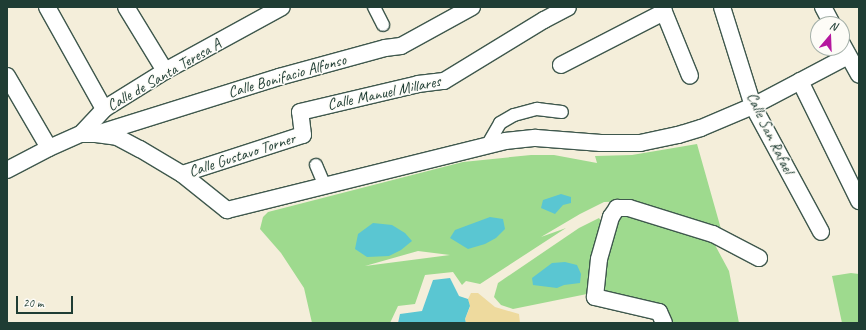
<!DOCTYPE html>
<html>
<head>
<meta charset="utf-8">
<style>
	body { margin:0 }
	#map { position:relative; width:866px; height:330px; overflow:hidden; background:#f4eeda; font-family:Caveat,sans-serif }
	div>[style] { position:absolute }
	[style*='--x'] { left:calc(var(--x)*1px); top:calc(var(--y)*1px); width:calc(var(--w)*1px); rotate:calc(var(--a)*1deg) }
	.green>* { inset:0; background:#9eda8e }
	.sand>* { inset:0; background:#eeda9e }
	.water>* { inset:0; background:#5ac6d2 }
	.roads { filter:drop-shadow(1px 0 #3f584d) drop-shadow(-1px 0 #3f584d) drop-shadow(0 1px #3f584d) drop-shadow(0 -1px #3f584d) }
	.pedestrian>* { height:12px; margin:-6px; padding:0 6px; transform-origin:6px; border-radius:6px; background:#fff }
	.minor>* { height:16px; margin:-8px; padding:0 8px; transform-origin:8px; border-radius:8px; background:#fff }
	span { translate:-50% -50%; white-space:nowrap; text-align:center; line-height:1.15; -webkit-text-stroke:3px #fdfcf7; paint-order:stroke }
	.street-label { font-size:16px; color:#1f3d34 }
	.frame { position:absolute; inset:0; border:8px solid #1f3d34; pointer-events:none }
	.north { position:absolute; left:810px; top:16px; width:40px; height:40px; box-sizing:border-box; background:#fdfcf7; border:1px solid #a4b0a9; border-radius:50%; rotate:19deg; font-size:11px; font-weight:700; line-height:16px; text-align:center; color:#1f3d34 }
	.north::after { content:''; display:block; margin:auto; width:14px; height:18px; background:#b5179e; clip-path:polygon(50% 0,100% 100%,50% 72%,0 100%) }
	.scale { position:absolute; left:16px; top:296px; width:57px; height:18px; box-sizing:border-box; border:2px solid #1f3d34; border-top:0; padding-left:5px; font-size:12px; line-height:14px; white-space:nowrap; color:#1f3d34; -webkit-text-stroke:3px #fdfcf7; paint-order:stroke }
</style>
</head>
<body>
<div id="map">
	<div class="green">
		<div style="clip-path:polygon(evenodd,697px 144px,721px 229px,715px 245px,729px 271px,739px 323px,664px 323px,658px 312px,595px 297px,611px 217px,632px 201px,604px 202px,580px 214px,541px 237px,566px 228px,480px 284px,466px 281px,462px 285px,453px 272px,425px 275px,415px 304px,398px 306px,390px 323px,312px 323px,304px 288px,281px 253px,260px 229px,263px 217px,268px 212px,463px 162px,531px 155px,554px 155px,597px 163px,595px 156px,632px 155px,697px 144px,418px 251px,450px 255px,365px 266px,418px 251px)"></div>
		<div style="clip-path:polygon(599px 218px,604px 225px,587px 294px,513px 309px,501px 305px,494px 297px,498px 283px,579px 228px)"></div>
		<div style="clip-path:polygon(851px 273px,859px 274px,859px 323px,842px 323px,832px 276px)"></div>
	</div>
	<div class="sand">
		<div style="clip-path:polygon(471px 293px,478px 293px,495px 307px,519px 314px,520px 323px,466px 323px,465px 319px,470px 307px,468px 299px)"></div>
	</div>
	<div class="water">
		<div style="clip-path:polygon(561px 194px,571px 197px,571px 203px,563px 205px,555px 214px,541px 208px,543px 200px)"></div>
		<div style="clip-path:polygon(490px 217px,503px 219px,505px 229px,496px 238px,485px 244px,468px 249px,450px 238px,455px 230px)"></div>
		<div style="clip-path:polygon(373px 223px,392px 225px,405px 233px,412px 241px,401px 250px,389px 256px,367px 257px,355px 249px,358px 234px)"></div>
		<div style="clip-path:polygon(565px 262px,577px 265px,581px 274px,580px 283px,564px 285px,557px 288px,533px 285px,532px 278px,552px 263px)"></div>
		<div style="clip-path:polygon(450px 278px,459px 296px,468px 299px,470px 306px,465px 319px,466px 323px,398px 323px,400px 314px,422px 311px,433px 280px)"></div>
	</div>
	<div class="roads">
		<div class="pedestrian">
			<div style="--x:374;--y:7;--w:20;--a:63"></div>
			<div style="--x:488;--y:144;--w:24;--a:-60"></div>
			<div style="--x:500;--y:123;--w:16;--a:-30"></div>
			<div style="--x:514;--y:115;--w:24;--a:-15"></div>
			<div style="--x:537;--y:109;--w:25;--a:7"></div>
			<div style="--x:316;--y:165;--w:23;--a:67"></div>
		</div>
		<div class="minor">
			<div style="--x:47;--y:7;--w:117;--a:60.8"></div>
			<div style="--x:126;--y:7;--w:75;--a:58.6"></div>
			<div style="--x:662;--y:7;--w:74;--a:67.9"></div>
			<div style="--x:722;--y:7;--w:104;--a:72.6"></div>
			<div style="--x:753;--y:106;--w:143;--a:61.6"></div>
			<div style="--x:823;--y:7;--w:19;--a:62"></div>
			<div style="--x:842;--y:44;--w:35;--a:61"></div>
			<div style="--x:561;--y:65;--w:116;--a:-27.2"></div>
			<div style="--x:7;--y:76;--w:83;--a:59.7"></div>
			<div style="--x:800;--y:81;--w:134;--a:63.8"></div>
			<div style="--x:100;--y:133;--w:188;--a:-17.4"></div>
			<div style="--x:279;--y:77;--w:110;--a:-15.3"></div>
			<div style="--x:385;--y:48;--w:16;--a:-7"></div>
			<div style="--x:401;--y:46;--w:81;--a:-28.8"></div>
			<div style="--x:81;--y:134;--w:15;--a:0"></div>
			<div style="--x:96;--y:134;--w:21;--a:8"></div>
			<div style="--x:117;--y:137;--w:26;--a:28"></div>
			<div style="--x:140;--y:149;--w:49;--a:30.8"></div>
			<div style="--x:182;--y:174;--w:58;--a:38.7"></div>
			<div style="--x:227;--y:210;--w:286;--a:-13.9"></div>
			<div style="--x:505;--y:141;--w:31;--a:-6"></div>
			<div style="--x:536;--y:138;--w:65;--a:4.4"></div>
			<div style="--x:601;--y:143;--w:39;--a:0"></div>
			<div style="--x:640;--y:143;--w:39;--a:-12"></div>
			<div style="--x:678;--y:135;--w:24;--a:-17"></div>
			<div style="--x:701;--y:128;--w:56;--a:-22.9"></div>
			<div style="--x:753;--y:106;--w:107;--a:-27.8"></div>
			<div style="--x:7;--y:170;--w:47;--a:-27.6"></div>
			<div style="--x:49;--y:148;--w:35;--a:-24"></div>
			<div style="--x:81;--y:134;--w:34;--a:-47"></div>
			<div style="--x:104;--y:109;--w:72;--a:-31.9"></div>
			<div style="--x:165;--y:71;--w:133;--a:-28.7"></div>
			<div style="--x:182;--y:174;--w:127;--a:-17.9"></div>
			<div style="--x:303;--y:135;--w:23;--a:-97"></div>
			<div style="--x:300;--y:112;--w:121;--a:-13.3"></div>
			<div style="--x:418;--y:84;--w:26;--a:-7"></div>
			<div style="--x:444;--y:81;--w:117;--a:-31.4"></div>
			<div style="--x:544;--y:20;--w:27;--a:-28"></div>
			<div style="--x:664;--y:323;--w:12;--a:-114"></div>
			<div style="--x:659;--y:312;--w:66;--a:-166.8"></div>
			<div style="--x:595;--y:297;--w:38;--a:-84"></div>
			<div style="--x:599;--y:259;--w:44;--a:-74.1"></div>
			<div style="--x:611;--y:217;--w:11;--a:-56"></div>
			<div style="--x:617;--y:208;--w:12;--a:0"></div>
			<div style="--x:629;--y:208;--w:88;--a:17.2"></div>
			<div style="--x:713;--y:234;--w:52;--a:27.6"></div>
		</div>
	</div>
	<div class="street-label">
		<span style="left:164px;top:75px;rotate:-30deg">Calle de Santa Teresa A</span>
		<span style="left:287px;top:76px;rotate:-16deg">Calle Bonifacio Alfonso</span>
		<span style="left:384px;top:93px;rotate:-12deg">Calle Manuel Millares</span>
		<span style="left:770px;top:133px;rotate:64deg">Calle San Rafael</span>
		<span style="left:242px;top:155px;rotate:-18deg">Calle Gustavo Torner</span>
	</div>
	<div class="frame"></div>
	<div class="north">N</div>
	<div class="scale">20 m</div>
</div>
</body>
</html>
